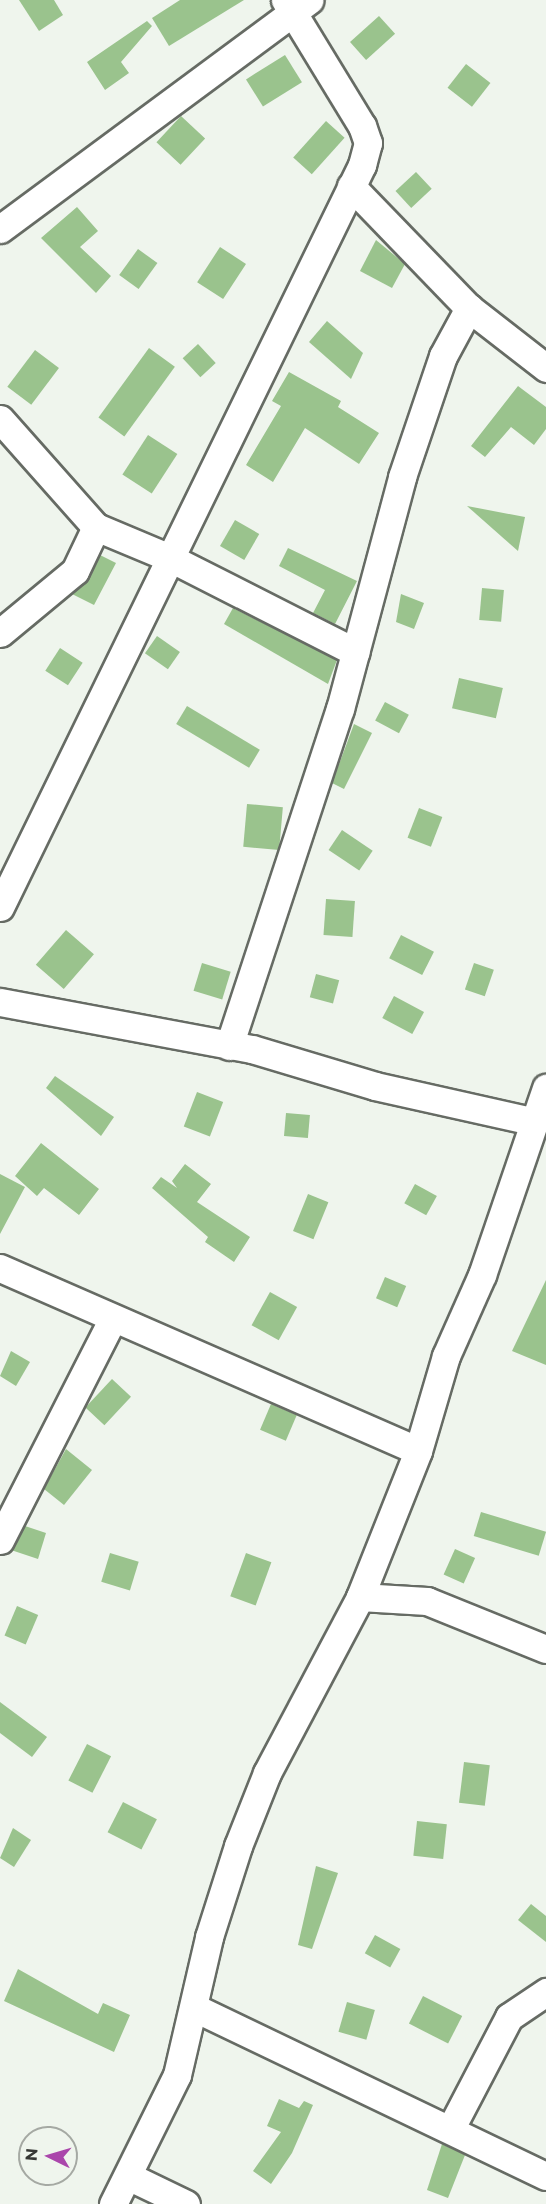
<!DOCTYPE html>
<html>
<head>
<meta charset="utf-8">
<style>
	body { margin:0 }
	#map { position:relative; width:546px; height:2204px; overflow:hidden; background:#eff5ed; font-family:Montserrat,sans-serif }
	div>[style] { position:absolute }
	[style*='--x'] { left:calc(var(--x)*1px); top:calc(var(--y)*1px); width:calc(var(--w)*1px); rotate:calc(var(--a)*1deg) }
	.building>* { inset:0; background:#9ac38d; transform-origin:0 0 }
	.roads { filter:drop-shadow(2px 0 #666b64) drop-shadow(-2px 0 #666b64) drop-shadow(0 2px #666b64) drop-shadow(0 -2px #666b64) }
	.street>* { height:27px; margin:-13.5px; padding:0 13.5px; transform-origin:13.5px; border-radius:13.5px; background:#fff }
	span { translate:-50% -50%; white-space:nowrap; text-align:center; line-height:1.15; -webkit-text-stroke:6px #eff5ed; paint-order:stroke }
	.north { position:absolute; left:18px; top:2126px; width:60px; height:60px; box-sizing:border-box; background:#eff5ed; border:2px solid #a5a9a3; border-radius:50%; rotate:275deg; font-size:16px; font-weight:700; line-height:24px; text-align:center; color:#363835 }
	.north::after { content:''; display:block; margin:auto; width:21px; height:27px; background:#aa46ab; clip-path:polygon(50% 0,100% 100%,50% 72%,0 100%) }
</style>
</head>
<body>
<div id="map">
	<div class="building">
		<div style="clip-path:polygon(19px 0,54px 0,63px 15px,39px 31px)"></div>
		<div style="clip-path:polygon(180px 0,244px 0,169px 46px,152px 18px)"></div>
		<div style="left:379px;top:16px;width:24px;height:39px;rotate:48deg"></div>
		<div style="clip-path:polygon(147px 21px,152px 26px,121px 62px,129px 73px,105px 90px,87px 62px)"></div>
		<div style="left:285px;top:55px;width:32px;height:46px;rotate:58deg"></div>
		<div style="left:466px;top:64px;width:31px;height:30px;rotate:38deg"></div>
		<div style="left:181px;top:116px;width:33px;height:36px;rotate:43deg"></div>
		<div style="left:326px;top:121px;width:25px;height:49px;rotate:42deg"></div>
		<div style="left:416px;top:172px;width:23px;height:28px;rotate:47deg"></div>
		<div style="clip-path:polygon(77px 207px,98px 231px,80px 247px,111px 276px,96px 293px,41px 238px)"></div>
		<div style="clip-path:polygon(376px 240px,405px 264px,392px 288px,360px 271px)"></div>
		<div style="left:220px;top:247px;width:31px;height:42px;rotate:33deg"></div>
		<div style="left:138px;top:249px;width:24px;height:32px;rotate:36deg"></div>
		<div style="clip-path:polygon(327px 321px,363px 353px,351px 379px,309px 342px)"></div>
		<div style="left:198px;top:344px;width:26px;height:21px;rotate:47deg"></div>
		<div style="left:149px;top:348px;width:32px;height:86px;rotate:36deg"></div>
		<div style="left:35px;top:350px;width:30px;height:46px;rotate:37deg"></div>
		<div style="clip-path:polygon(289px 372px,341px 401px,338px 407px,379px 433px,359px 464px,305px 428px,273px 482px,246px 465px,281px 406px,272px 401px)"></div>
		<div style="clip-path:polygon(518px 386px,546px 407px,546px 429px,534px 445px,511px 427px,485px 457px,471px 446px)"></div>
		<div style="left:148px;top:435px;width:35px;height:47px;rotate:33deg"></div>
		<div style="clip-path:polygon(467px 506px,525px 517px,518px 551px)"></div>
		<div style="left:235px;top:520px;width:28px;height:30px;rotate:30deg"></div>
		<div style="clip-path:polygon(288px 548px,357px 581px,335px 624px,313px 613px,325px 590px,279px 566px)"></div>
		<div style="clip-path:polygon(100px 555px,116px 563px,94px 605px,72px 594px,89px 578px)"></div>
		<div style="left:482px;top:588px;width:22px;height:32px;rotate:5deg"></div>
		<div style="clip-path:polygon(401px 594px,424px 603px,414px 629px,396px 622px)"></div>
		<div style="clip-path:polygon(233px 608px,337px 660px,328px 684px,224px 624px)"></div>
		<div style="left:157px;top:636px;width:28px;height:21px;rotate:35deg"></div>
		<div style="left:60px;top:648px;width:27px;height:27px;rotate:33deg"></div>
		<div style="left:459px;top:678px;width:45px;height:31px;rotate:13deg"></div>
		<div style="left:385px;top:702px;width:27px;height:21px;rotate:28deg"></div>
		<div style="left:187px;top:706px;width:85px;height:21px;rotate:31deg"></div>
		<div style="clip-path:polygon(354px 724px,372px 733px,344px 789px,332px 783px)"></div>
		<div style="left:247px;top:804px;width:36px;height:43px;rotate:5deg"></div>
		<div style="left:419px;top:808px;width:25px;height:32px;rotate:21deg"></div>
		<div style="left:342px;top:830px;width:37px;height:24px;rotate:34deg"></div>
		<div style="left:326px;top:899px;width:29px;height:36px;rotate:4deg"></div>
		<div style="left:66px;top:930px;width:37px;height:46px;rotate:41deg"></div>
		<div style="left:401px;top:935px;width:37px;height:26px;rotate:27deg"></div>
		<div style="left:202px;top:963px;width:30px;height:29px;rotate:17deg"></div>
		<div style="left:474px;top:963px;width:21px;height:28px;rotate:19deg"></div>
		<div style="left:316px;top:974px;width:24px;height:24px;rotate:15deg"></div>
		<div style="left:394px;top:996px;width:34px;height:25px;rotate:28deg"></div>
		<div style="clip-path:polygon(55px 1076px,114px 1117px,101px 1136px,46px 1088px)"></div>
		<div style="left:197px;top:1092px;width:28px;height:37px;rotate:21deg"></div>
		<div style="left:286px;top:1113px;width:24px;height:23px;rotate:5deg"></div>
		<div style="clip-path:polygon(41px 1143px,99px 1189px,79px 1215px,44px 1188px,37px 1196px,15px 1176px)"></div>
		<div style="clip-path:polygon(185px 1164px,211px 1184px,197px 1202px,250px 1237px,234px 1262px,205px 1242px,208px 1237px,152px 1188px,161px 1177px,177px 1188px,172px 1181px)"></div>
		<div style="clip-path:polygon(0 1174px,25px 1187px,0 1234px)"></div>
		<div style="left:415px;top:1184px;width:25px;height:22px;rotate:29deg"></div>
		<div style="left:308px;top:1194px;width:22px;height:40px;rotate:22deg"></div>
		<div style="left:385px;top:1277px;width:23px;height:23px;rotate:23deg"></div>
		<div style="clip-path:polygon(546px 1280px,546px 1365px,512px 1351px)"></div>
		<div style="left:270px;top:1292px;width:31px;height:38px;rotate:29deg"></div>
		<div style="clip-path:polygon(11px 1351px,30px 1362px,16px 1386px,0 1376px)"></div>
		<div style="left:112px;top:1379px;width:26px;height:39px;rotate:43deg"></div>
		<div style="left:271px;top:1404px;width:28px;height:28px;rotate:23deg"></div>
		<div style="clip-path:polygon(66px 1449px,92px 1470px,64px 1505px,44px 1489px)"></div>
		<div style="left:481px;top:1512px;width:68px;height:25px;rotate:17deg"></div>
		<div style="clip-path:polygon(25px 1526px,46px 1533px,38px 1559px,11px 1550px)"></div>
		<div style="left:455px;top:1549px;width:22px;height:28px;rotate:24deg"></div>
		<div style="left:110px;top:1553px;width:30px;height:30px;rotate:17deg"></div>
		<div style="left:246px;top:1553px;width:27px;height:46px;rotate:20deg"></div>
		<div style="left:17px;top:1606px;width:23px;height:32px;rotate:23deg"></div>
		<div style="clip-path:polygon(0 1702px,47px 1737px,32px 1757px,0 1733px)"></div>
		<div style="left:87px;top:1744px;width:27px;height:41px;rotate:27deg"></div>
		<div style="left:464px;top:1762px;width:26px;height:41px;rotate:7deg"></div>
		<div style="left:123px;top:1802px;width:38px;height:34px;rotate:27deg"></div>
		<div style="left:417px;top:1821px;width:30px;height:35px;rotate:6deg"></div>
		<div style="clip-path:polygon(13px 1828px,31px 1840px,14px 1867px,0 1858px)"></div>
		<div style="clip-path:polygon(316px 1866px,338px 1873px,312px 1949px,298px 1945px)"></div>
		<div style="clip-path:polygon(531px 1904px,546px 1916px,546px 1942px,518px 1920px)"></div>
		<div style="left:375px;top:1935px;width:29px;height:21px;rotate:29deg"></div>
		<div style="clip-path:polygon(18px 1969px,98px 2014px,103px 2003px,130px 2015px,114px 2052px,4px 2001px)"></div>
		<div style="left:423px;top:1996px;width:44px;height:31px;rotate:27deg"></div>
		<div style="left:347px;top:2002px;width:29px;height:31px;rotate:16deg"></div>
		<div style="clip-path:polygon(279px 2099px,299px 2108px,304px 2101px,313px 2105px,292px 2153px,271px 2184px,253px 2171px,281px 2132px,267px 2126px)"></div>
		<div style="clip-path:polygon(442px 2144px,465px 2155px,448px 2198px,427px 2190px)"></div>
	</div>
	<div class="roads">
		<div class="street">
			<div style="--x:351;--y:186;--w:170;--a:46"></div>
			<div style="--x:0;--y:229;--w:385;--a:-36.5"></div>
			<div style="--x:0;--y:419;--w:144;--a:48.4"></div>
			<div style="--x:96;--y:527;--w:80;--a:22.7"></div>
			<div style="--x:170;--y:558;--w:208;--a:26.9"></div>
			<div style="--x:0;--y:633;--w:97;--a:-39.6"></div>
			<div style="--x:75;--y:571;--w:49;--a:-64.5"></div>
			<div style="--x:0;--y:907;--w:826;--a:-63.99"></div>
			<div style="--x:362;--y:165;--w:23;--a:-75"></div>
			<div style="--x:368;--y:143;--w:18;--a:-109"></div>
			<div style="--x:362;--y:126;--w:148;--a:-121.4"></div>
			<div style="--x:0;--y:1002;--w:256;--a:10.6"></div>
			<div style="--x:252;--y:1049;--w:128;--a:16.7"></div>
			<div style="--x:375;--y:1086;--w:161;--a:12.6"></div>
			<div style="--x:229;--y:1046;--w:355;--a:-71.8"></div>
			<div style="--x:340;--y:709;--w:240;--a:-75"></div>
			<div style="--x:402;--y:477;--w:128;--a:-71.3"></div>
			<div style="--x:443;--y:356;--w:55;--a:-61.6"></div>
			<div style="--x:469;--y:308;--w:98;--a:37.9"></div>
			<div style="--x:0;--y:1268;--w:456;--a:23.6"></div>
			<div style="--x:0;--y:1540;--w:249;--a:-63"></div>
			<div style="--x:360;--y:1597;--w:67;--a:3.4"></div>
			<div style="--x:427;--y:1601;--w:128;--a:22"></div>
			<div style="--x:195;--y:2008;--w:389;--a:25.6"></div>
			<div style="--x:451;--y:2128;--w:125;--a:-62.4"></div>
			<div style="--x:509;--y:2017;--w:45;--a:-34"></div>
			<div style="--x:130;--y:2177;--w:62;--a:25.7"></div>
			<div style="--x:113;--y:2204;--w:144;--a:-63.6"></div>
			<div style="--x:177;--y:2075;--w:142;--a:-76.9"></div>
			<div style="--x:209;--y:1937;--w:96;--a:-72.3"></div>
			<div style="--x:238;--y:1846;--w:79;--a:-68.3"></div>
			<div style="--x:267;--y:1773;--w:199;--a:-62.1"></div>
			<div style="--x:360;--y:1597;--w:157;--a:-68.3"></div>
			<div style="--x:418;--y:1451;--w:99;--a:-73.6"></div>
			<div style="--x:446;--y:1356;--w:89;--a:-66"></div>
			<div style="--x:482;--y:1275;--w:198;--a:-71.1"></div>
		</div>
	</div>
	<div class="north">N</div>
</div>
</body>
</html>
